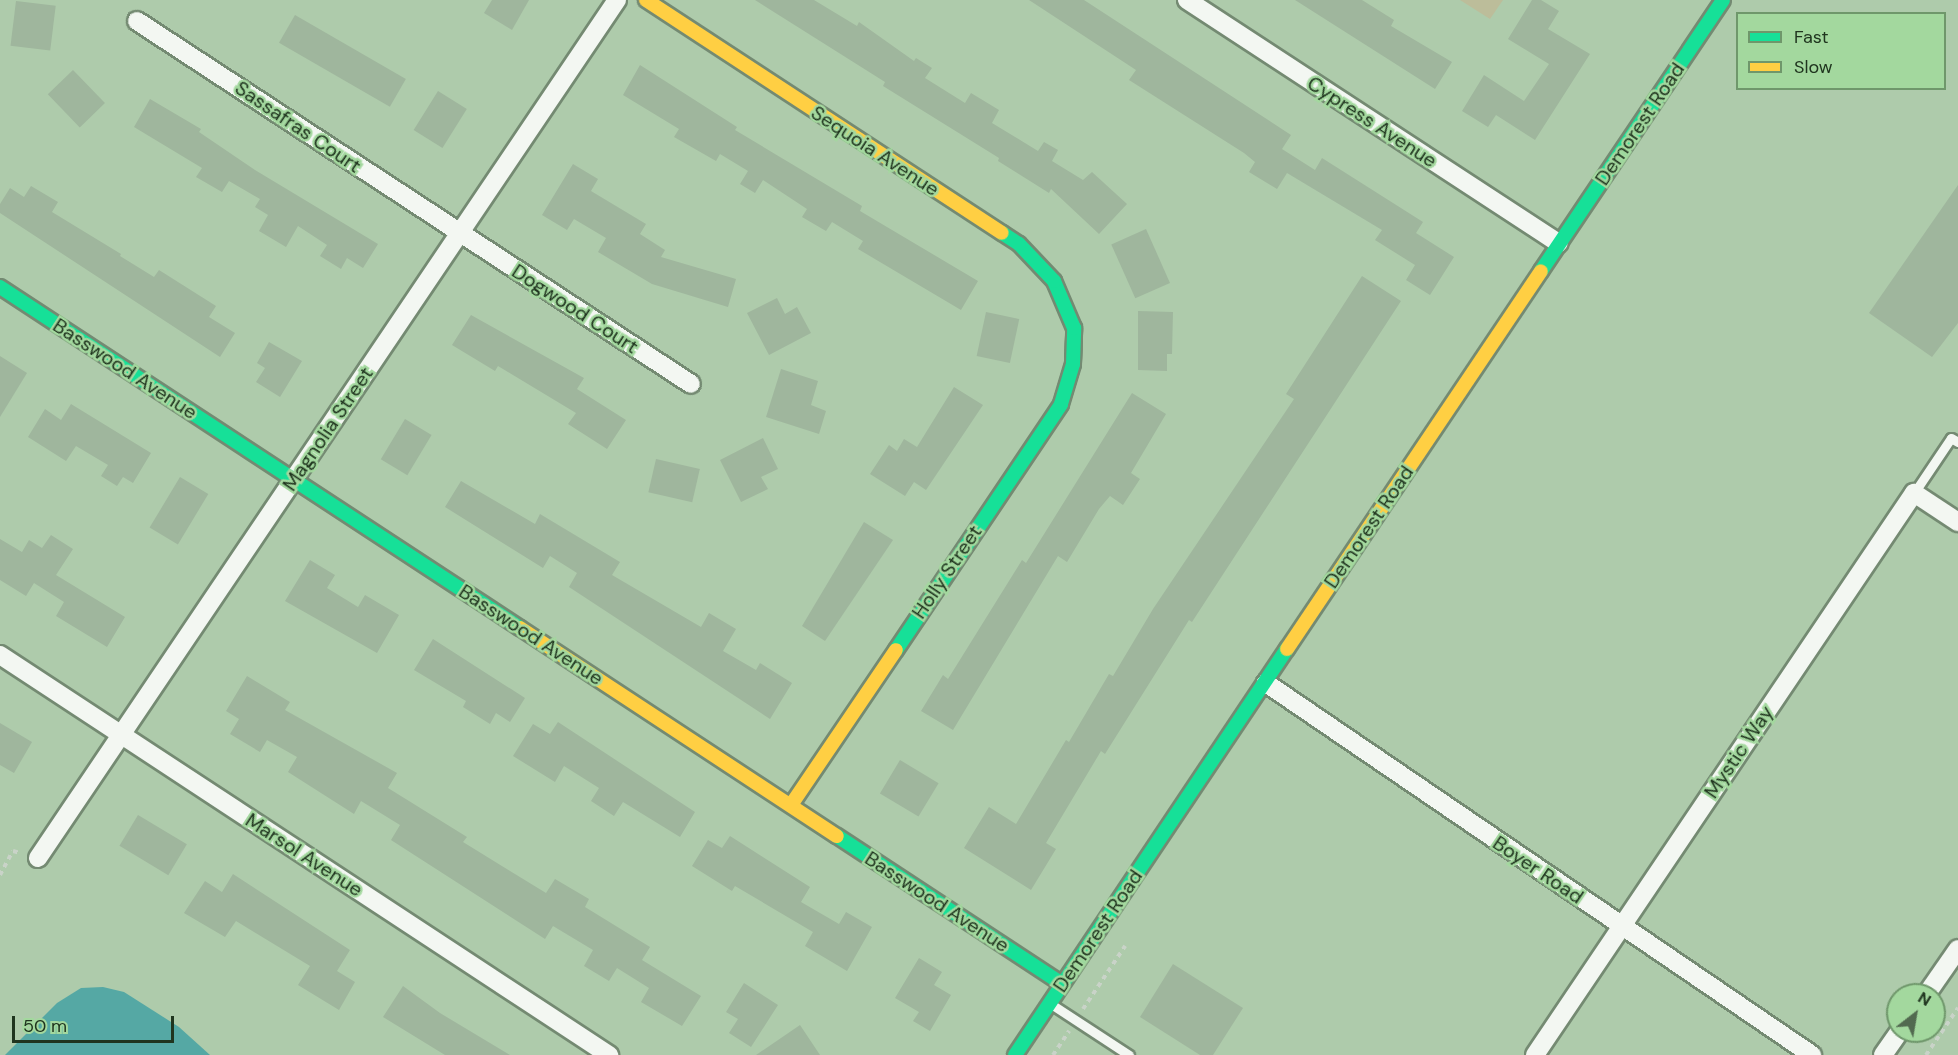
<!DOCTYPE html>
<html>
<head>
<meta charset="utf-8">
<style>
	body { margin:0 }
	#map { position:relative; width:1958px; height:1055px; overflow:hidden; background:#aecbab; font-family:"DM Sans",sans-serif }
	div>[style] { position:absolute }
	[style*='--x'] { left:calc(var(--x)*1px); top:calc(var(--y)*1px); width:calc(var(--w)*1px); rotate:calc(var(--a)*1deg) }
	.green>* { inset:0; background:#bcbd9a }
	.water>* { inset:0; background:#55a8a4 }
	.building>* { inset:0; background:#9fb69d; transform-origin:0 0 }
	.path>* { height:4px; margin-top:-2px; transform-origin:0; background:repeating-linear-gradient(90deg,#c9d3c8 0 4.5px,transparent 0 9px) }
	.roads { filter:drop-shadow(2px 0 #748a72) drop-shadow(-2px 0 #748a72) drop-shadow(0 2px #748a72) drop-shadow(0 -2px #748a72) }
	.lane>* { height:9px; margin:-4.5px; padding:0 4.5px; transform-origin:4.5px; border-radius:4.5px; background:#f3f7f2 }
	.street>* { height:18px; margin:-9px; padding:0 9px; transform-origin:9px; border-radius:9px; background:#f3f7f2 }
	.fast>* { height:14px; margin:-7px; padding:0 7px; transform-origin:7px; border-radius:7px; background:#16e098 }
	.slow>* { height:14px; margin:-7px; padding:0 7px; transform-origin:7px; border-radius:7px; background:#ffcf43 }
	span { translate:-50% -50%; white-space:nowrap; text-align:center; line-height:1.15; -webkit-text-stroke:5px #a3d89e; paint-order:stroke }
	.street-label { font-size:20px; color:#20351f }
	.legend { position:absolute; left:1736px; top:12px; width:210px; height:78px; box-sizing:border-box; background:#a3d89e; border:2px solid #6f976b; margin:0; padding:8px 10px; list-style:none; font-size:18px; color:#20351f }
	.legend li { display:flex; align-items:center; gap:12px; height:30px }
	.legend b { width:30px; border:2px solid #6f976b }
	.north { position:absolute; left:1886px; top:983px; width:60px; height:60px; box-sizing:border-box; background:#a3d89e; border:2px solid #6f976b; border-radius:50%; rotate:31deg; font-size:16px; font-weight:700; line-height:24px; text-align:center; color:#20351f }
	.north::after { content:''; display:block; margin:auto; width:21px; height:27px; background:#526a50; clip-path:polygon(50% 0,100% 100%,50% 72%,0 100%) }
	.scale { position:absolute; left:12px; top:1016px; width:162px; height:27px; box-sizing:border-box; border:3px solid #20351f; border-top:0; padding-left:8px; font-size:18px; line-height:21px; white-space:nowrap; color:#20351f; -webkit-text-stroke:4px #a3d89e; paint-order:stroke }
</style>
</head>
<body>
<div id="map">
	<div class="green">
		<div style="clip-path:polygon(1460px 0,1503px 0,1490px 19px)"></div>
	</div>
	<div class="water">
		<div style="clip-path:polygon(103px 987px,124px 992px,179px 1027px,210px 1055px,5px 1055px,57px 1003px,81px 988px)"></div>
	</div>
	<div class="building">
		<div style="clip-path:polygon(492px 0,529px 0,512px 30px,484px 13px)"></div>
		<div style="clip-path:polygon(755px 0,814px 0,857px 26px,859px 22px,914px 61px,916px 58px,932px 68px,925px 78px,965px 103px,971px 93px,999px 110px,992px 123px,1038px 151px,1044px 142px,1058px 150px,1052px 161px,1083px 180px,1092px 172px,1127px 204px,1099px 234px,1051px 189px,1049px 193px,998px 161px,999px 158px,883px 86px,885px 82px)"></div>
		<div style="clip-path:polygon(1029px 0,1084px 0,1291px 135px,1282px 149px,1315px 170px,1322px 158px,1423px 222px,1416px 233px,1454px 257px,1430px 295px,1406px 280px,1415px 265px,1375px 240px,1382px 230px,1287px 173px,1277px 189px,1249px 172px,1255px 162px,1244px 153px,1129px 80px,1136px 70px)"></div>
		<div style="clip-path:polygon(1295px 0,1362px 0,1394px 20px,1391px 26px,1452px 62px,1435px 89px)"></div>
		<div style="clip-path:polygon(1532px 0,1541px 0,1559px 11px,1548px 29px,1590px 54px,1535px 140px,1496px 115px,1488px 127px,1462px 111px,1484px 75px,1524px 101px,1549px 64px,1508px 39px)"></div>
		<div style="left:16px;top:1px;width:40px;height:45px;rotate:7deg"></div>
		<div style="left:295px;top:15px;width:128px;height:32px;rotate:30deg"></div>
		<div style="clip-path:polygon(640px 65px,737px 127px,735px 130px,862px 206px,860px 211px,978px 281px,961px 310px,858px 249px,863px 241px,832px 222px,826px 231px,802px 217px,807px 209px,763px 180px,755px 193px,740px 184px,748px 171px,720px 154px,716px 161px,674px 137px,679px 129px,623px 95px)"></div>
		<div style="left:73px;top:70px;width:46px;height:35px;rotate:46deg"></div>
		<div style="left:438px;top:91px;width:34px;height:46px;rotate:32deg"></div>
		<div style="clip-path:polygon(150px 99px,201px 129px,199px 132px,255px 170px,378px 244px,363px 268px,347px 258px,341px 269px,320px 256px,327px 245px,298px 226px,286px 247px,259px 231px,268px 215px,255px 207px,260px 199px,229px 181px,222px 192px,196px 177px,202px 168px,134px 127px)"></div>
		<div style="clip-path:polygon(573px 164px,598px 179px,591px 191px,646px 224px,640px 234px,665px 250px,661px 257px,736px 279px,728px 307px,652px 284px,598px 252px,606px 238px,574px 219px,567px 230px,542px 215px)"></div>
		<div style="clip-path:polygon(1958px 185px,1958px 323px,1932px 357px,1869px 313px)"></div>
		<div style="clip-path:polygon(31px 186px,58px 202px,52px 212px,121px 254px,120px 256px,154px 277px,159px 270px,216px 306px,209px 317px,235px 333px,220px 357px,0 213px,0 204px,10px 188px,24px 197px)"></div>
		<div style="left:1146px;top:229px;width:59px;height:38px;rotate:66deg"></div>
		<div style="clip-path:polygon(1362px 276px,1401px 301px,1192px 622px,1189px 620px,1105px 754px,1101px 751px,1046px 843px,1056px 849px,1031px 890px,964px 848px,989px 807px,1016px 824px,1066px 740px,1069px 742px,1109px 674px,1113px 676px,1153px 609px,1294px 399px,1286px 394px)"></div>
		<div style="clip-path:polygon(777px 298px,785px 314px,797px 307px,811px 333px,769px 355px,747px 313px)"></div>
		<div style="clip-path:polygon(1138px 311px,1173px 312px,1172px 354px,1167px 354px,1167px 371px,1138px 370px)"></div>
		<div style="left:986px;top:312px;width:34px;height:45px;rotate:12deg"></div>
		<div style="clip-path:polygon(471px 315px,584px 378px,577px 389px,626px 420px,607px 449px,568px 424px,576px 413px,498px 366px,495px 371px,452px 345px)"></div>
		<div style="clip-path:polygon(269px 342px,302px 361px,280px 397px,256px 382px,265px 368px,257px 363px)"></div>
		<div style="clip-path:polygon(0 356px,27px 373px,0 417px)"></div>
		<div style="clip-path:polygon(781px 369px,818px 381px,811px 405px,826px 411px,819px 434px,766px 417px)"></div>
		<div style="clip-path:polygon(954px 387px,983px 405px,926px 490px,914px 482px,905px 496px,870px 474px,889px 445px,897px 451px,904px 439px,917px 447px)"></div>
		<div style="clip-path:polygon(1132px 393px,1166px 414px,1131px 473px,1140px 479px,1123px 505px,1110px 496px,1099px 509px,1067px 562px,1058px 556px,953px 730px,921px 711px,943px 675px,948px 679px,1022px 560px,1026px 563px)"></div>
		<div style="clip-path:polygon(71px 404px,151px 453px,133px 483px,123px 477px,117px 486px,101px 476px,108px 465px,76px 446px,66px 461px,28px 437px,45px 409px,61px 420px)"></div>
		<div style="left:405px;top:419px;width:31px;height:47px;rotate:31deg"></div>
		<div style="clip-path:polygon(763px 438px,778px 469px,761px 477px,768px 489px,741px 502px,720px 460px)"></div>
		<div style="left:656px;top:459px;width:45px;height:34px;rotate:13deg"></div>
		<div style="left:180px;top:477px;width:33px;height:59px;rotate:31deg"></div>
		<div style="clip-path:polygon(461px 481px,535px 524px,540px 514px,620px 562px,612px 575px,701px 627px,709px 613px,736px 629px,723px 651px,756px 670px,760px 663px,792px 683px,770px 719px,569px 587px,577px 573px,550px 556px,543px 568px,445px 507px)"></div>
		<div style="clip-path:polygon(864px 522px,893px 540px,825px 641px,802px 626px)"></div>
		<div style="clip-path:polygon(51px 535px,73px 549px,56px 575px,125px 617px,107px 647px,56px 616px,64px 602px,34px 583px,26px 596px,0 580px,0 539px,22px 552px,29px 540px,42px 548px)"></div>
		<div style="clip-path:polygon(310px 560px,335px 575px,327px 588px,358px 607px,365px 595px,399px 615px,377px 653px,285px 601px)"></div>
		<div style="clip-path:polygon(433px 639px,525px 698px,510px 722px,496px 713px,490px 724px,463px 707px,466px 701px,414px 670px)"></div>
		<div style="clip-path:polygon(247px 676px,290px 702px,285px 710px,397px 773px,388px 788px,467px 837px,463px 842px,546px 893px,555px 879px,589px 899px,585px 907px,650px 947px,642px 960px,701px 996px,682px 1026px,641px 1002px,649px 988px,617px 968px,609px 981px,584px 966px,593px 950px,553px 926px,545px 939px,391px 840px,400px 825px,361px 801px,354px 814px,288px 772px,297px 757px,267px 740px,260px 752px,230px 734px,239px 719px,226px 711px)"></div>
		<div style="clip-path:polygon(558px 722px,695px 812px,680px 837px,623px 802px,614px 816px,591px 801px,599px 788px,564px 766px,555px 782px,513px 756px,533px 724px,550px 734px)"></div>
		<div style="clip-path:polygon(0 723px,32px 742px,14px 773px,0 765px)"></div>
		<div style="left:900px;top:760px;width:45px;height:39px;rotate:31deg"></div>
		<div style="left:138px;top:815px;width:57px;height:36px;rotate:31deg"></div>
		<div style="clip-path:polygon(730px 836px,810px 887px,801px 902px,839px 924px,846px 912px,872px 927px,847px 971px,805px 946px,813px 932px,735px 886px,732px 891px,692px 866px,708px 840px,722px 848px)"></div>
		<div style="clip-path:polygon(233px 874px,350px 950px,337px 971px,355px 982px,339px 1010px,298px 985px,310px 966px,236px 921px,225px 937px,184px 913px,205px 881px,222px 892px)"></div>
		<div style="clip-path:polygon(919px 958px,942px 972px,934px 985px,951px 995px,930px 1031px,913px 1021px,919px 1012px,895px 998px)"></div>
		<div style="clip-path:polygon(1173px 964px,1243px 1008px,1213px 1055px,1200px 1055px,1140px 1017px)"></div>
		<div style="clip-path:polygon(744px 983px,778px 1005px,751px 1047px,729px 1033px,738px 1019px,726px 1012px)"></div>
		<div style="clip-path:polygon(403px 986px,440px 1013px,510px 1055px,445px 1055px,383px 1017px)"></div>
		<div style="clip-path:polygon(800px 1025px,820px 1055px,756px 1055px)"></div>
	</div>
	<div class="path">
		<div style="--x:0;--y:875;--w:27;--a:-62"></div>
		<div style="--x:13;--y:851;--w:7;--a:16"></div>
		<div style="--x:1083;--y:1009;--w:76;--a:-56.3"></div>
		<div style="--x:1053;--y:1055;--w:29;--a:-56"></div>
		<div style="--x:1926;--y:1055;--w:57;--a:-55.8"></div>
	</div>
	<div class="roads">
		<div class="lane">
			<div style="--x:1914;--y:493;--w:66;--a:-56.1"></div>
			<div style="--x:1951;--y:438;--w:8;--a:30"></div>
			<div style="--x:1051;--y:1004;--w:93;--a:33.2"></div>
		</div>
		<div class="street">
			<div style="--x:1187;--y:0;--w:444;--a:33.2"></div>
			<div style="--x:137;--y:21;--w:662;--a:33.23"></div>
			<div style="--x:0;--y:655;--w:729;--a:33.3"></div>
			<div style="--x:1266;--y:683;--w:661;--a:34.27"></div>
			<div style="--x:38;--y:858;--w:1035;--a:-55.99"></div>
			<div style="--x:1926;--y:995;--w:56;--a:-55.2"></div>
			<div style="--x:1535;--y:1055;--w:678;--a:-56.01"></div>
			<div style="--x:1914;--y:493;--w:53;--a:33.4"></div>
			<div style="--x:1883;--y:1055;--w:29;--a:-55"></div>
		</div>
		<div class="fast">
			<div style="--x:1541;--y:271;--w:326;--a:-56.1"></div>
			<div style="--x:0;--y:287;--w:622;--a:33.26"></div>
			<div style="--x:896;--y:650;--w:296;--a:-56.1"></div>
			<div style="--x:1061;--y:404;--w:42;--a:-73.3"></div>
			<div style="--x:1073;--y:364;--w:36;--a:-88"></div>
			<div style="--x:1074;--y:328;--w:51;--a:-113.1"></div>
			<div style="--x:1054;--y:281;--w:51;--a:-133.4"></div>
			<div style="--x:1019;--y:244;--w:20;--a:-147"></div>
			<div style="--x:837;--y:836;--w:269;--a:33.3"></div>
			<div style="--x:1015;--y:1055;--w:489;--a:-56.2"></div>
		</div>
		<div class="slow">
			<div style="--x:646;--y:0;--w:425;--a:33.2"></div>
			<div style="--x:520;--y:628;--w:379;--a:33.3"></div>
			<div style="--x:1287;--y:649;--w:455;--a:-56.1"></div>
			<div style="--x:791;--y:805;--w:187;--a:-55.9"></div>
		</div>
	</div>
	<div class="street-label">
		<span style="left:1372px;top:122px;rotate:33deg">Cypress Avenue</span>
		<span style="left:1640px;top:124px;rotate:-56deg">Demorest Road</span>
		<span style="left:298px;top:127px;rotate:34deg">Sassafras Court</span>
		<span style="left:875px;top:151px;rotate:33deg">Sequoia Avenue</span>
		<span style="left:575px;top:309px;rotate:33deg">Dogwood Court</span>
		<span style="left:125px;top:369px;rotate:33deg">Basswood Avenue</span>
		<span style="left:328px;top:429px;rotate:-56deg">Magnolia Street</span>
		<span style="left:1369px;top:527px;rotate:-56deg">Demorest Road</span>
		<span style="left:947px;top:572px;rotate:-56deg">Holly Street</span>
		<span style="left:531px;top:635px;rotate:33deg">Basswood Avenue</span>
		<span style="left:1739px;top:752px;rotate:-56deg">Mystic Way</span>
		<span style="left:304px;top:855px;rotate:33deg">Marsol Avenue</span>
		<span style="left:1538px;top:870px;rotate:34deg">Boyer Road</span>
		<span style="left:937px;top:902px;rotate:33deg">Basswood Avenue</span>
		<span style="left:1098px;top:931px;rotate:-56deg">Demorest Road</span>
	</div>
	<ul class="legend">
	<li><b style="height:8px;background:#16e098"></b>Fast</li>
	<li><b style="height:8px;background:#ffcf43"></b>Slow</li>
	</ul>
	<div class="north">N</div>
	<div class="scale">50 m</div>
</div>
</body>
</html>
